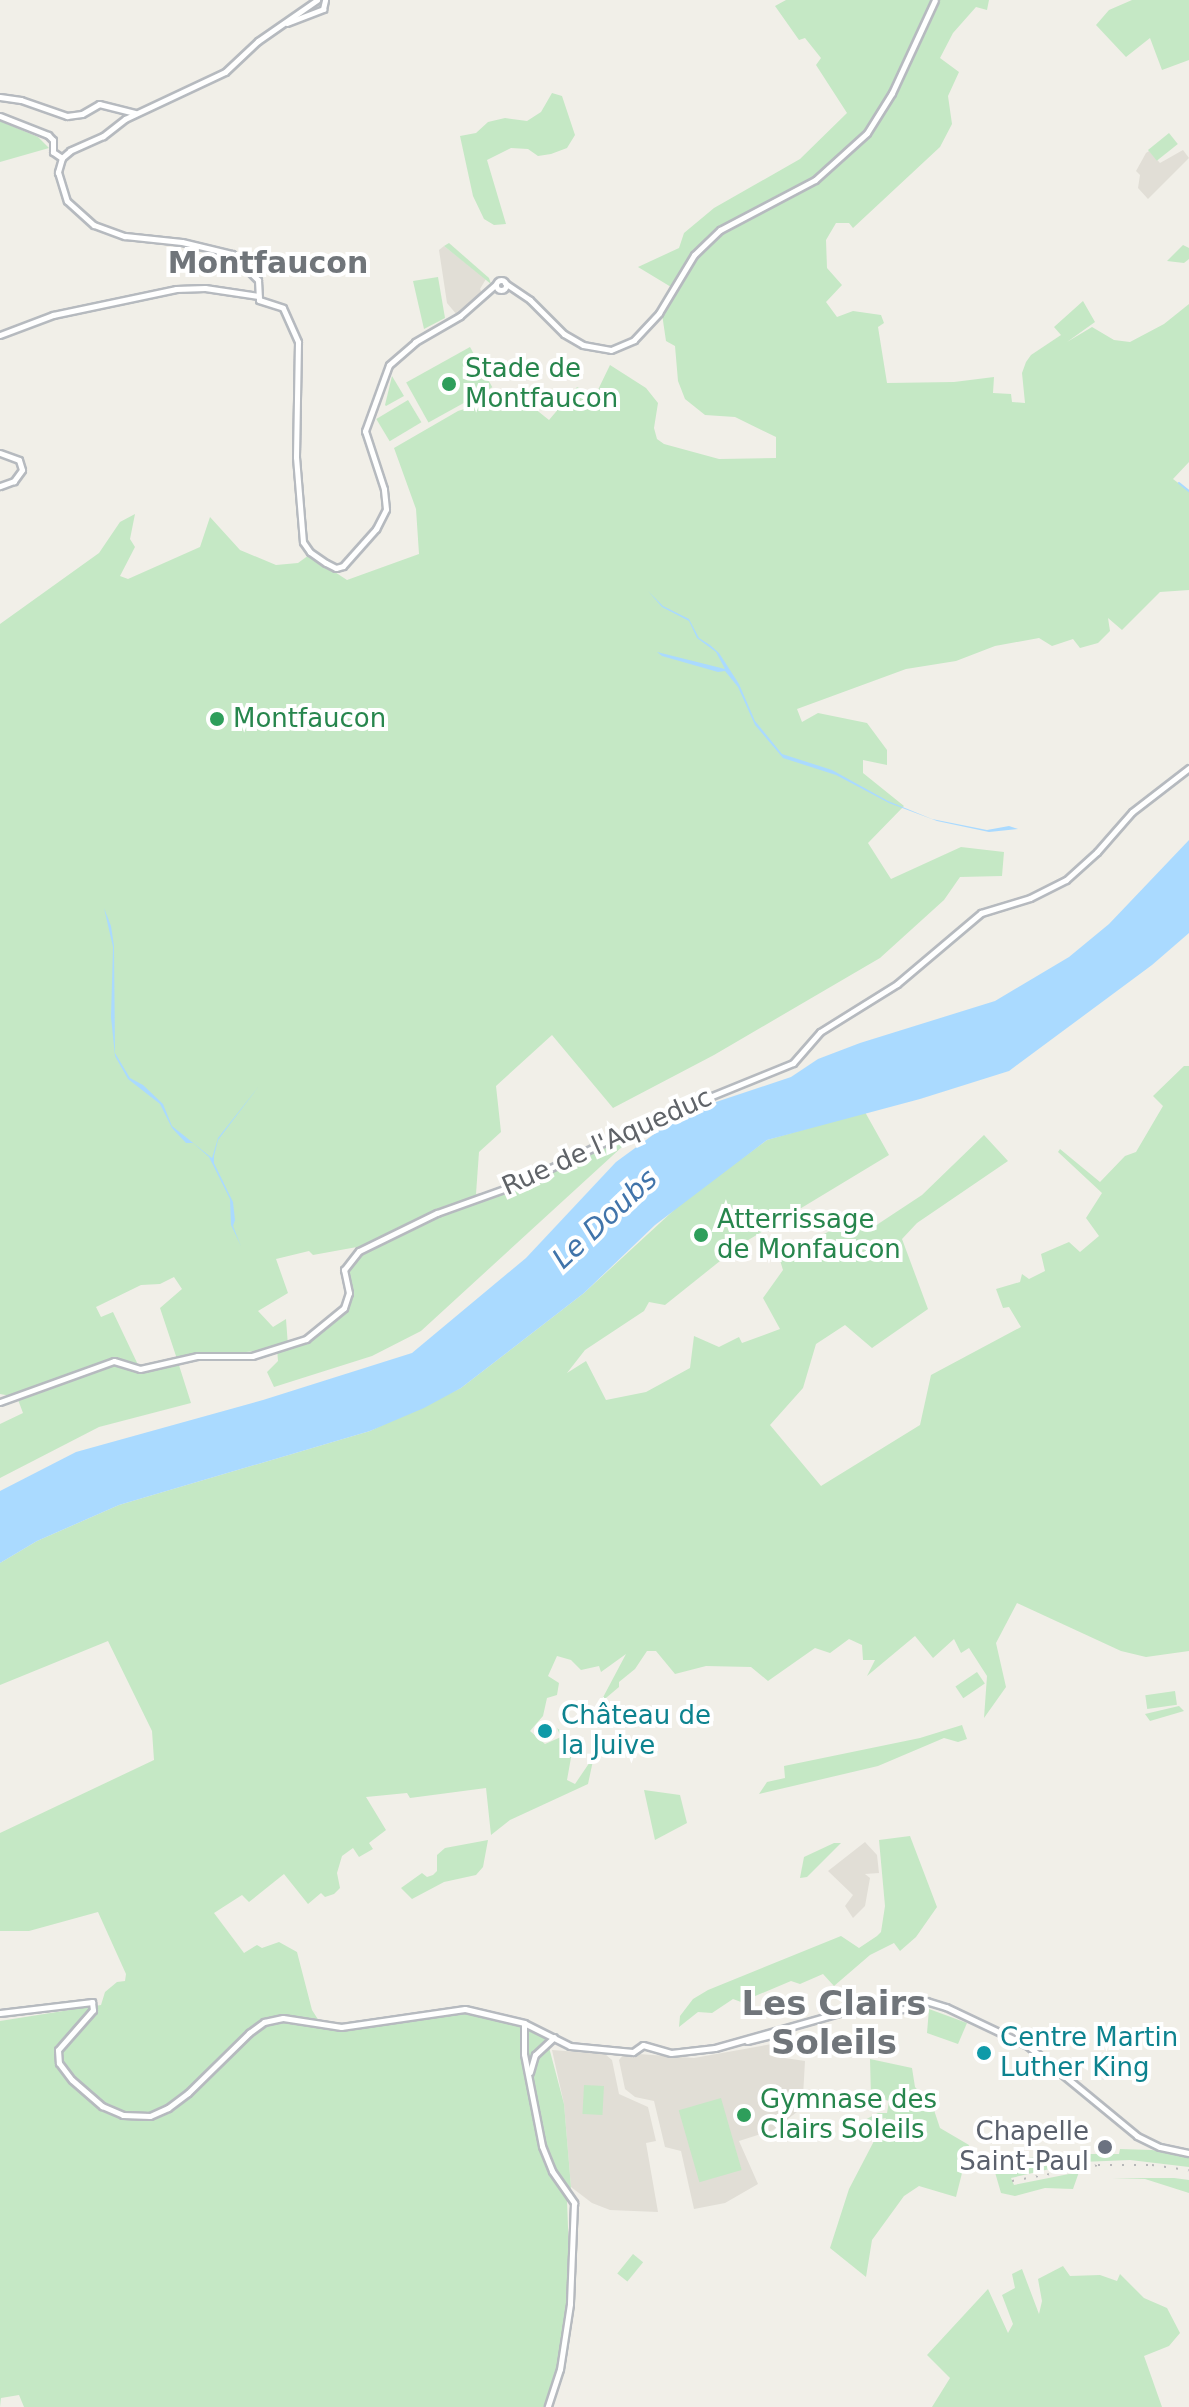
<!DOCTYPE html>
<html>
<head>
<meta charset="utf-8">
<style>
	body { margin:0 }
	#map { position:relative; width:1189px; height:2407px; overflow:hidden; background:#f1efe8; font-family:"DejaVu Sans",sans-serif }
	div>[style] { position:absolute }
	[style*='--x'] { left:calc(var(--x)*1px); top:calc(var(--y)*1px); width:calc(var(--w)*1px); rotate:calc(var(--a)*1deg) }
	.education>* { inset:0; background:#e1ded6 }
	.green>* { inset:0; background:#c5e8c5; transform-origin:0 0 }
	.water>* { inset:0; background:#aadaff }
	.stream>* { height:2px; margin:-1px; padding:0 1px; transform-origin:1px; border-radius:1px; background:#aadaff }
	.roads { filter:drop-shadow(2px 0 #b6babf) drop-shadow(-2px 0 #b6babf) drop-shadow(0 2px #b6babf) drop-shadow(0 -2px #b6babf) }
	.secondary>* { height:5px; margin:-2.5px; padding:0 2.5px; transform-origin:2.5px; border-radius:2.5px; background:#fff }
	.secondary>.ring { margin:-2.5px; padding:0; box-sizing:content-box; background:none; border:5px solid #fff; border-radius:50% }
	.rail>* { height:2px; margin-top:-1px; transform-origin:0; background:repeating-linear-gradient(90deg,#b6b7b8 0 2px,transparent 0 12px) }
	.dots>* { width:22px; height:22px; translate:-50% -50%; box-sizing:border-box; border:4px solid #fff; border-radius:50% }
	span { translate:-50% -50%; white-space:nowrap; text-align:center; line-height:1.15; -webkit-text-stroke:8px #fff; paint-order:stroke }
	.leisure-label { font-size:26px; color:#27864d }
	.left { translate:0 -50%; text-align:left }
	.street-label { font-size:26px; color:#5f6368 }
	.culture-label { font-size:26px; color:#0d838f }
	.worship-label { font-size:26px; color:#5b616d }
	.right { translate:-100% -50%; text-align:right }
	.water-label { font-size:28px; color:#4174aa; font-style:italic }
	.quarter-label { font-size:30px; color:#70757a; font-weight:700 }
	.district-label { font-size:34px; color:#70757a; font-weight:700 }
</style>
</head>
<body>
<div id="map">
	<div class="education">
		<div style="clip-path:polygon(1183px 150px,1189px 158px,1148px 199px,1138px 188px,1140px 175px,1136px 171px,1146px 153px,1149px 151px,1160px 163px)"></div>
		<div style="clip-path:polygon(444px 246px,486px 279px,480px 289px,483px 294px,457px 315px,447px 303px,439px 250px)"></div>
		<div style="clip-path:polygon(865px 1842px,877px 1855px,879px 1873px,865px 1874px,870px 1878px,865px 1906px,853px 1918px,845px 1906px,853px 1895px,828px 1871px)"></div>
		<div style="clip-path:polygon(783px 2042px,785px 2058px,805px 2061px,803px 2096px,797px 2112px,773px 2130px,739px 2141px,758px 2184px,725px 2203px,694px 2209px,681px 2151px,665px 2147px,654px 2101px,635px 2097px,625px 2089px,619px 2060px,625px 2053px,694px 2058px)"></div>
		<div style="clip-path:polygon(552px 2050px,605px 2054px,612px 2060px,619px 2094px,648px 2107px,656px 2141px,646px 2143px,658px 2212px,610px 2210px,592px 2203px,571px 2187px,564px 2104px)"></div>
	</div>
	<div class="green">
		<div style="clip-path:polygon(evenodd,786px 0,989px 0,987px 10px,976px 7px,953px 33px,940px 58px,959px 72px,948px 96px,952px 124px,940px 147px,853px 228px,849px 223px,836px 223px,826px 240px,827px 268px,842px 285px,826px 302px,837px 317px,853px 311px,881px 315px,884px 323px,878px 327px,887px 383px,954px 382px,994px 377px,993px 393px,1011px 394px,1012px 402px,1025px 403px,1022px 373px,1026px 362px,1031px 355px,1061px 335px,1054px 327px,1083px 301px,1095px 322px,1067px 342px,1092px 327px,1114px 340px,1130px 342px,1164px 324px,1189px 304px,1189px 462px,1173px 479px,1189px 491px,1189px 590px,1160px 592px,1122px 630px,1108px 618px,1110px 631px,1098px 643px,1080px 648px,1073px 639px,1052px 646px,1039px 638px,995px 646px,956px 661px,906px 669px,797px 709px,802px 722px,818px 713px,867px 723px,887px 750px,887px 765px,863px 760px,863px 773px,904px 806px,868px 843px,891px 879px,961px 847px,1004px 852px,1002px 876px,960px 877px,944px 900px,880px 958px,714px 1055px,613px 1108px,552px 1035px,496px 1086px,501px 1132px,479px 1152px,476px 1194px,523px 1186px,633px 1132px,635px 1135px,421px 1331px,372px 1356px,274px 1387px,267px 1372px,278px 1361px,277px 1349px,177px 1359px,191px 1403px,99px 1427px,0 1478px,0 1424px,23px 1413px,17px 1397px,0 1394px,0 624px,99px 553px,120px 522px,135px 514px,130px 539px,135px 547px,120px 576px,128px 579px,200px 547px,210px 517px,240px 550px,276px 565px,298px 563px,309px 555px,347px 580px,419px 554px,416px 509px,394px 448px,458px 411px,477px 405px,483px 410px,520px 411px,529px 404px,549px 420px,577px 387px,595px 396px,610px 365px,646px 388px,658px 403px,654px 428px,657px 439px,664px 444px,719px 459px,776px 458px,776px 437px,735px 417px,705px 415px,685px 399px,678px 381px,675px 346px,666px 341px,662px 314px,676px 290px,638px 267px,679px 248px,684px 233px,714px 208px,800px 159px,847px 113px,816px 65px,821px 58px,805px 38px,799px 40px,775px 6px,786px 0,357px 1247px,362px 1255px,350px 1264px,347px 1272px,351px 1303px,324px 1331px,288px 1346px,286px 1319px,273px 1327px,258px 1311px,288px 1293px,276px 1259px,309px 1251px,313px 1255px,357px 1247px,786px 0,174px 1277px,182px 1289px,160px 1308px,177px 1359px,140px 1369px,113px 1312px,101px 1317px,96px 1307px,141px 1285px,160px 1284px,174px 1277px)"></div>
		<div style="clip-path:polygon(1132px 0,1189px 0,1189px 60px,1162px 70px,1150px 38px,1126px 57px,1096px 25px,1109px 10px)"></div>
		<div style="clip-path:polygon(552px 93px,562px 96px,575px 135px,567px 148px,551px 154px,538px 156px,528px 149px,511px 148px,487px 160px,506px 224px,494px 225px,484px 219px,473px 196px,460px 136px,476px 133px,488px 122px,505px 118px,527px 121px,541px 112px)"></div>
		<div style="clip-path:polygon(0 121px,38px 137px,49px 148px,0 162px)"></div>
		<div style="left:1169px;top:133px;width:14px;height:27px;rotate:51deg"></div>
		<div style="clip-path:polygon(449px 243px,489px 278px,491px 284px,444px 246px)"></div>
		<div style="clip-path:polygon(1183px 245px,1189px 248px,1189px 259px,1184px 263px,1167px 261px)"></div>
		<div style="clip-path:polygon(438px 277px,445px 318px,424px 329px,413px 281px)"></div>
		<div style="left:470px;top:347px;width:46px;height:73px;rotate:61deg"></div>
		<div style="clip-path:polygon(392px 376px,404px 396px,386px 406px,385px 405px)"></div>
		<div style="left:408px;top:400px;width:26px;height:37px;rotate:59deg"></div>
		<div style="clip-path:polygon(1184px 1066px,1189px 1066px,1189px 1651px,1146px 1657px,1121px 1651px,1017px 1603px,996px 1643px,1006px 1687px,984px 1718px,987px 1676px,969px 1648px,961px 1653px,954px 1639px,933px 1658px,915px 1636px,867px 1676px,875px 1660px,863px 1660px,862px 1645px,849px 1639px,830px 1653px,815px 1648px,768px 1681px,751px 1667px,706px 1666px,675px 1674px,656px 1651px,647px 1651px,635px 1669px,619px 1682px,619px 1687px,600px 1703px,626px 1654px,601px 1672px,599px 1666px,581px 1670px,571px 1660px,557px 1656px,548px 1676px,559px 1683px,557px 1695px,547px 1698px,543px 1716px,530px 1731px,545px 1744px,561px 1737px,557px 1728px,574px 1741px,567px 1780px,575px 1784px,594px 1756px,588px 1784px,510px 1820px,491px 1835px,486px 1788px,410px 1798px,407px 1793px,366px 1797px,386px 1830px,369px 1843px,373px 1849px,359px 1857px,353px 1848px,342px 1856px,337px 1873px,340px 1888px,334px 1894px,325px 1897px,321px 1893px,308px 1904px,284px 1874px,249px 1902px,242px 1895px,214px 1913px,244px 1953px,257px 1945px,262px 1948px,279px 1942px,297px 1952px,312px 2010px,319px 2021px,345px 2025px,470px 2007px,546px 2036px,564px 2104px,571px 2187px,567px 2201px,570px 2278px,557px 2367px,545px 2407px,24px 2407px,19px 2395px,1px 2398px,0 2407px,0 2021px,101px 2005px,105px 1992px,117px 1982px,125px 1981px,126px 1974px,98px 1912px,29px 1931px,0 1931px,0 1833px,154px 1760px,152px 1731px,108px 1641px,0 1685px,0 1563px,37px 1541px,119px 1505px,370px 1431px,461px 1388px,584px 1293px,686px 1199px,767px 1140px,865px 1112px,889px 1155px,740px 1245px,665px 1305px,649px 1302px,644px 1311px,585px 1350px,567px 1373px,586px 1361px,606px 1400px,646px 1392px,690px 1368px,694px 1336px,719px 1347px,739px 1337px,742px 1343px,780px 1329px,763px 1298px,783px 1270px,779px 1257px,863px 1214px,872px 1228px,922px 1195px,984px 1135px,1008px 1161px,917px 1223px,902px 1239px,928px 1309px,872px 1348px,845px 1325px,816px 1344px,803px 1388px,770px 1425px,821px 1486px,920px 1425px,931px 1375px,1021px 1327px,1009px 1307px,1003px 1308px,996px 1289px,1020px 1282px,1022px 1274px,1029px 1279px,1045px 1271px,1041px 1254px,1069px 1242px,1080px 1252px,1099px 1236px,1086px 1218px,1102px 1193px,1058px 1152px,1060px 1149px,1100px 1182px,1125px 1156px,1136px 1152px,1163px 1106px,1153px 1096px)"></div>
		<div style="left:977px;top:1672px;width:14px;height:26px;rotate:56deg"></div>
		<div style="left:1175px;top:1691px;width:14px;height:30px;rotate:82deg"></div>
		<div style="clip-path:polygon(1179px 1706px,1184px 1711px,1150px 1721px,1145px 1714px)"></div>
		<div style="clip-path:polygon(962px 1725px,967px 1739px,958px 1742px,944px 1738px,878px 1766px,759px 1794px,767px 1782px,785px 1778px,784px 1766px,920px 1738px)"></div>
		<div style="clip-path:polygon(644px 1790px,680px 1795px,687px 1823px,655px 1840px)"></div>
		<div style="clip-path:polygon(910px 1836px,937px 1907px,916px 1937px,900px 1951px,894px 1943px,870px 1955px,834px 1986px,823px 1974px,800px 1984px,791px 1981px,741px 2002px,733px 1999px,712px 2013px,698px 2012px,679px 2027px,680px 2016px,693px 1999px,708px 1990px,841px 1936px,859px 1948px,877px 1936px,881px 1932px,885px 1906px,879px 1840px)"></div>
		<div style="clip-path:polygon(488px 1840px,483px 1867px,476px 1875px,444px 1882px,412px 1899px,401px 1888px,422px 1873px,427px 1877px,433px 1875px,437px 1871px,437px 1855px,445px 1848px)"></div>
		<div style="clip-path:polygon(834px 1843px,841px 1843px,807px 1877px,800px 1878px,804px 1857px)"></div>
		<div style="clip-path:polygon(929px 2009px,967px 2023px,958px 2044px,927px 2033px)"></div>
		<div style="clip-path:polygon(870px 2059px,912px 2068px,915px 2087px,933px 2107px,940px 2128px,969px 2145px,956px 2197px,919px 2186px,904px 2196px,872px 2240px,866px 2277px,830px 2248px,849px 2189px,886px 2118px,859px 2123px,878px 2113px,887px 2113px,889px 2101px,871px 2096px)"></div>
		<div style="left:584px;top:2085px;width:20px;height:29px;rotate:3deg"></div>
		<div style="left:721px;top:2098px;width:75px;height:44px;rotate:74deg"></div>
		<div style="clip-path:polygon(1120px 2149px,1152px 2150px,1189px 2157px,1189px 2167px,1130px 2160px,1081px 2162px,1080px 2154px,1119px 2154px)"></div>
		<div style="clip-path:polygon(1074px 2153px,1076px 2163px,1011px 2178px,1014px 2185px,1079px 2172px,1073px 2189px,1045px 2188px,1015px 2196px,1001px 2193px,992px 2162px)"></div>
		<div style="clip-path:polygon(1174px 2178px,1189px 2180px,1189px 2193px,1145px 2179px,1112px 2178px)"></div>
		<div style="left:633px;top:2254px;width:13px;height:25px;rotate:39deg"></div>
		<div style="clip-path:polygon(1063px 2266px,1070px 2276px,1100px 2275px,1117px 2281px,1120px 2274px,1144px 2298px,1167px 2308px,1180px 2333px,1169px 2346px,1144px 2356px,1162px 2407px,932px 2407px,950px 2378px,927px 2355px,988px 2289px,1008px 2333px,1013px 2324px,1002px 2295px,1015px 2288px,1012px 2274px,1022px 2269px,1039px 2314px,1042px 2301px,1038px 2279px)"></div>
	</div>
	<div class="water">
		<div style="clip-path:polygon(648px 591px,663px 606px,689px 619px,699px 638px,710px 645px,719px 653px,739px 684px,755px 721px,782px 754px,832px 770px,888px 801px,932px 819px,987px 830px,1009px 826px,1018px 829px,989px 832px,937px 821px,889px 803px,836px 775px,783px 758px,755px 725px,738px 687px,725px 671px,718px 672px,662px 656px,657px 652px,725px 669px,716px 652px,697px 638px,689px 621px,662px 607px)"></div>
		<div style="clip-path:polygon(1189px 840px,1189px 933px,1152px 965px,1009px 1071px,920px 1099px,767px 1140px,655px 1225px,584px 1293px,461px 1388px,424px 1408px,370px 1431px,119px 1505px,37px 1541px,0 1563px,0 1491px,76px 1452px,263px 1400px,412px 1353px,526px 1258px,616px 1162px,683px 1113px,791px 1077px,818px 1059px,860px 1043px,995px 1001px,1069px 957px,1109px 924px)"></div>
		<div style="clip-path:polygon(104px 908px,111px 926px,114px 946px,115px 1053px,130px 1078px,143px 1085px,163px 1104px,172px 1126px,212px 1158px,218px 1138px,259px 1086px,218px 1140px,214px 1156px,214px 1163px,233px 1202px,235px 1220px,233px 1226px,241px 1246px,231px 1225px,230px 1199px,209px 1157px,193px 1143px,186px 1143px,172px 1128px,160px 1104px,128px 1079px,115px 1056px,111px 1017px,113px 947px)"></div>
	</div>
	<div class="stream">
		<div style="--x:1179;--y:483;--w:13;--a:39"></div>
	</div>
	<div class="roads">
		<div class="secondary">
			<div style="--x:317;--y:0;--w:72;--a:145.2"></div>
			<div style="--x:258;--y:41;--w:45;--a:136.8"></div>
			<div style="--x:225;--y:72;--w:110;--a:154.8"></div>
			<div style="--x:125;--y:119;--w:28;--a:142"></div>
			<div style="--x:103;--y:136;--w:36;--a:156"></div>
			<div style="--x:70;--y:151;--w:11;--a:139"></div>
			<div style="--x:62;--y:158;--w:15;--a:106"></div>
			<div style="--x:58;--y:172;--w:30;--a:73"></div>
			<div style="--x:67;--y:201;--w:36;--a:42"></div>
			<div style="--x:94;--y:225;--w:33;--a:20"></div>
			<div style="--x:125;--y:236;--w:57;--a:6"></div>
			<div style="--x:182;--y:242;--w:51;--a:13.5"></div>
			<div style="--x:232;--y:254;--w:37;--a:45"></div>
			<div style="--x:258;--y:280;--w:20;--a:87"></div>
			<div style="--x:259;--y:300;--w:25;--a:18"></div>
			<div style="--x:283;--y:308;--w:37;--a:66"></div>
			<div style="--x:298;--y:342;--w:115;--a:91"></div>
			<div style="--x:296;--y:457;--w:85;--a:85.3"></div>
			<div style="--x:303;--y:542;--w:12;--a:55"></div>
			<div style="--x:310;--y:552;--w:19;--a:35"></div>
			<div style="--x:326;--y:563;--w:11;--a:27"></div>
			<div style="--x:336;--y:568;--w:7;--a:-16"></div>
			<div style="--x:343;--y:566;--w:50;--a:-48.3"></div>
			<div style="--x:376;--y:529;--w:22;--a:-63"></div>
			<div style="--x:386;--y:509;--w:20;--a:-96"></div>
			<div style="--x:384;--y:489;--w:61;--a:-108.1"></div>
			<div style="--x:365;--y:431;--w:70;--a:-70"></div>
			<div style="--x:389;--y:365;--w:35;--a:-41"></div>
			<div style="--x:415;--y:342;--w:52;--a:-30"></div>
			<div style="--x:460;--y:316;--w:47;--a:-41.5"></div>
			<div style="--x:287;--y:23;--w:39;--a:-21"></div>
			<div style="--x:323;--y:9;--w:9;--a:-77"></div>
			<div style="--x:0;--y:97;--w:21;--a:8"></div>
			<div style="--x:21;--y:100;--w:49;--a:19.2"></div>
			<div style="--x:67;--y:116;--w:15;--a:-8"></div>
			<div style="--x:82;--y:114;--w:20;--a:-30"></div>
			<div style="--x:99;--y:104;--w:37;--a:14"></div>
			<div style="--x:0;--y:116;--w:52;--a:21.6"></div>
			<div style="--x:48;--y:135;--w:7;--a:45"></div>
			<div style="--x:53;--y:140;--w:12;--a:90"></div>
			<div style="--x:53;--y:152;--w:11;--a:34"></div>
			<div class="ring" style="left:496px;top:280px;width:5px;height:5px"></div>
			<div style="--x:505;--y:283;--w:30;--a:34"></div>
			<div style="--x:530;--y:300;--w:48;--a:45"></div>
			<div style="--x:564;--y:334;--w:22;--a:30"></div>
			<div style="--x:583;--y:345;--w:28;--a:10"></div>
			<div style="--x:611;--y:350;--w:25;--a:-23"></div>
			<div style="--x:634;--y:340;--w:37;--a:-47"></div>
			<div style="--x:659;--y:313;--w:68;--a:-58.9"></div>
			<div style="--x:694;--y:255;--w:36;--a:-44"></div>
			<div style="--x:720;--y:230;--w:107;--a:-27.8"></div>
			<div style="--x:815;--y:180;--w:70;--a:-42.1"></div>
			<div style="--x:867;--y:133;--w:47;--a:-58"></div>
			<div style="--x:892;--y:93;--w:102;--a:-65.2"></div>
			<div style="--x:0;--y:335;--w:57;--a:-20.7"></div>
			<div style="--x:53;--y:315;--w:126;--a:-11.9"></div>
			<div style="--x:176;--y:289;--w:29;--a:-2"></div>
			<div style="--x:205;--y:288;--w:54;--a:8.6"></div>
			<div style="--x:0;--y:453;--w:20;--a:20"></div>
			<div style="--x:19;--y:460;--w:10;--a:73"></div>
			<div style="--x:22;--y:470;--w:14;--a:126"></div>
			<div style="--x:14;--y:481;--w:15;--a:160"></div>
			<div style="--x:0;--y:1402;--w:121;--a:-19.8"></div>
			<div style="--x:114;--y:1361;--w:27;--a:17"></div>
			<div style="--x:140;--y:1369;--w:58;--a:-12.8"></div>
			<div style="--x:197;--y:1356;--w:55;--a:0"></div>
			<div style="--x:252;--y:1356;--w:57;--a:-17.5"></div>
			<div style="--x:306;--y:1339;--w:49;--a:-39.2"></div>
			<div style="--x:344;--y:1308;--w:16;--a:-72"></div>
			<div style="--x:349;--y:1293;--w:24;--a:-102"></div>
			<div style="--x:344;--y:1270;--w:24;--a:-52"></div>
			<div style="--x:359;--y:1251;--w:87;--a:-26"></div>
			<div style="--x:437;--y:1213;--w:83;--a:-19.7"></div>
			<div style="--x:515;--y:1185;--w:142;--a:-25.5"></div>
			<div style="--x:643;--y:1124;--w:162;--a:-22.1"></div>
			<div style="--x:793;--y:1063;--w:41;--a:-48.9"></div>
			<div style="--x:820;--y:1032;--w:91;--a:-31.9"></div>
			<div style="--x:897;--y:984;--w:110;--a:-40.2"></div>
			<div style="--x:981;--y:913;--w:51;--a:-17"></div>
			<div style="--x:1030;--y:898;--w:40;--a:-26.6"></div>
			<div style="--x:1066;--y:880;--w:42;--a:-42.1"></div>
			<div style="--x:1097;--y:852;--w:53;--a:-48.8"></div>
			<div style="--x:1132;--y:812;--w:72;--a:-37.7"></div>
			<div style="--x:0;--y:2013;--w:93;--a:-6.8"></div>
			<div style="--x:92;--y:2002;--w:8;--a:83"></div>
			<div style="--x:93;--y:2010;--w:53;--a:131.2"></div>
			<div style="--x:58;--y:2050;--w:13;--a:86"></div>
			<div style="--x:59;--y:2063;--w:21;--a:53"></div>
			<div style="--x:72;--y:2080;--w:40;--a:41"></div>
			<div style="--x:102;--y:2106;--w:23;--a:23"></div>
			<div style="--x:123;--y:2115;--w:27;--a:2"></div>
			<div style="--x:150;--y:2116;--w:20;--a:-24"></div>
			<div style="--x:168;--y:2108;--w:25;--a:-37"></div>
			<div style="--x:188;--y:2093;--w:86;--a:-44.5"></div>
			<div style="--x:249;--y:2033;--w:19;--a:-36"></div>
			<div style="--x:264;--y:2022;--w:19;--a:-12"></div>
			<div style="--x:283;--y:2018;--w:59;--a:8.8"></div>
			<div style="--x:341;--y:2027;--w:125;--a:-8.3"></div>
			<div style="--x:465;--y:2009;--w:61;--a:13.3"></div>
			<div style="--x:524;--y:2023;--w:51;--a:26.6"></div>
			<div style="--x:570;--y:2046;--w:63;--a:5.4"></div>
			<div style="--x:633;--y:2052;--w:12;--a:-35"></div>
			<div style="--x:643;--y:2045;--w:29;--a:16"></div>
			<div style="--x:671;--y:2053;--w:44;--a:-6.5"></div>
			<div style="--x:715;--y:2048;--w:132;--a:-15.8"></div>
			<div style="--x:842;--y:2012;--w:64;--a:-2.7"></div>
			<div style="--x:906;--y:2009;--w:22;--a:-22"></div>
			<div style="--x:926;--y:2001;--w:21;--a:17"></div>
			<div style="--x:946;--y:2007;--w:91;--a:25.4"></div>
			<div style="--x:1028;--y:2046;--w:141;--a:39.5"></div>
			<div style="--x:1137;--y:2136;--w:25;--a:26"></div>
			<div style="--x:1160;--y:2147;--w:30;--a:12"></div>
			<div style="--x:524;--y:2023;--w:31;--a:90"></div>
			<div style="--x:524;--y:2054;--w:94;--a:78.9"></div>
			<div style="--x:542;--y:2146;--w:27;--a:68"></div>
			<div style="--x:552;--y:2171;--w:39;--a:55"></div>
			<div style="--x:574;--y:2203;--w:101;--a:92.3"></div>
			<div style="--x:570;--y:2304;--w:66;--a:98.7"></div>
			<div style="--x:560;--y:2369;--w:40;--a:108"></div>
			<div style="--x:747;--y:2041;--w:30;--a:-14"></div>
			<div style="--x:530;--y:2072;--w:18;--a:-74"></div>
			<div style="--x:535;--y:2055;--w:26;--a:-43"></div>
		</div>
	</div>
	<div class="rail">
		<div style="--x:1012;--y:2181;--w:87;--a:-10.5"></div>
		<div style="--x:1098;--y:2165;--w:54;--a:0"></div>
		<div style="--x:1152;--y:2165;--w:37;--a:8"></div>
	</div>
	<div class="dots">
		<div style="left:449px;top:384px;background:#2e9e5b"></div>
		<div style="left:217px;top:719px;background:#2e9e5b"></div>
		<div style="left:701px;top:1235px;background:#2e9e5b"></div>
		<div style="left:545px;top:1731px;background:#0f9aa8"></div>
		<div style="left:984px;top:2053px;background:#0f9aa8"></div>
		<div style="left:744px;top:2115px;background:#2e9e5b"></div>
		<div style="left:1105px;top:2147px;background:#6b7280"></div>
	</div>
	<div class="leisure-label">
		<span class="left" style="left:465px;top:384px">Stade de<br>Montfaucon</span>
		<span class="left" style="left:233px;top:719px">Montfaucon</span>
		<span class="left" style="left:717px;top:1235px">Atterrissage<br>de Monfaucon</span>
		<span class="left" style="left:760px;top:2115px">Gymnase des<br>Clairs Soleils</span>
	</div>
	<div class="street-label">
		<span style="left:607px;top:1142px;rotate:-24deg">Rue de l'Aqueduc</span>
	</div>
	<div class="culture-label">
		<span class="left" style="left:561px;top:1731px">Château de<br>la Juive</span>
		<span class="left" style="left:1000px;top:2053px">Centre Martin<br>Luther King</span>
	</div>
	<div class="worship-label">
		<span class="right" style="left:1089px;top:2147px">Chapelle<br>Saint-Paul</span>
	</div>
	<div class="water-label">
		<span style="left:605px;top:1219px;rotate:-43deg">Le Doubs</span>
	</div>
	<div class="quarter-label">
		<span style="left:268px;top:263px">Montfaucon</span>
	</div>
	<div class="district-label">
		<span style="left:834px;top:2023px">Les Clairs<br>Soleils</span>
	</div>
</div>
</body>
</html>
